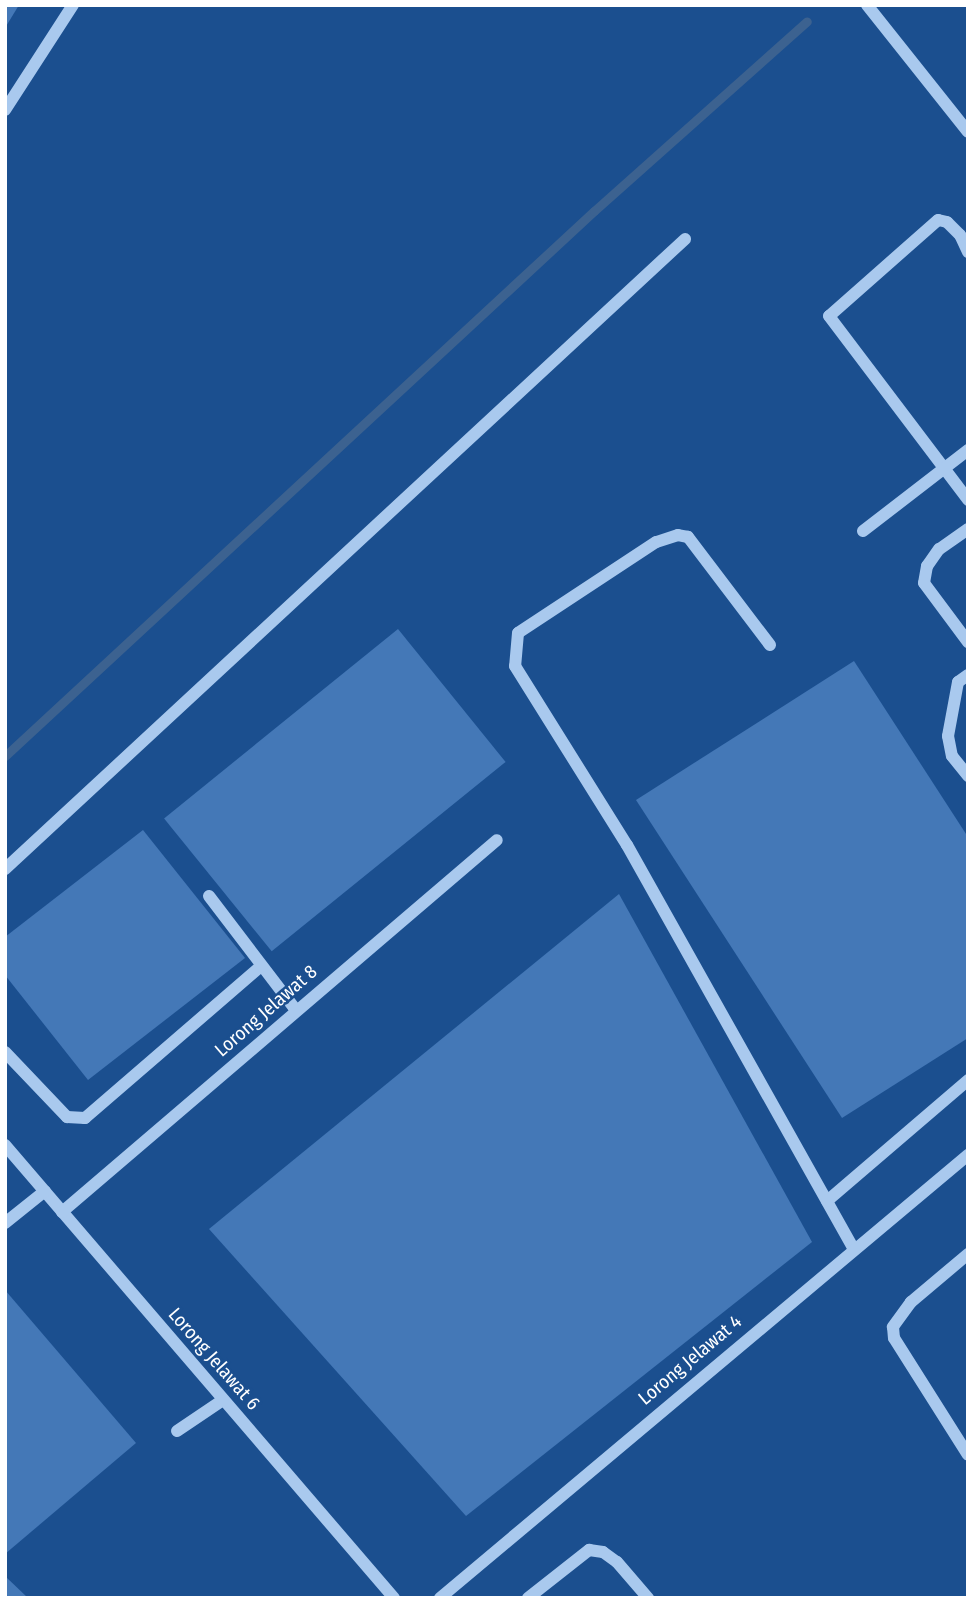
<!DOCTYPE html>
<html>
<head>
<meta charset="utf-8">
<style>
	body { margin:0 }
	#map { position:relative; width:973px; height:1603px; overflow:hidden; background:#1b4f8f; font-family:"Fira Sans Condensed",sans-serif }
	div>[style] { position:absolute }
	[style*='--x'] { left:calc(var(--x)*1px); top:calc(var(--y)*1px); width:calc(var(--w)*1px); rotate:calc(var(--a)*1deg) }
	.stream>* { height:9px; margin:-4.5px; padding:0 4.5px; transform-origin:4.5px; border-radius:4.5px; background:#3c6290 }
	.building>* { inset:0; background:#4478b7; transform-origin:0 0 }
	.minor>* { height:12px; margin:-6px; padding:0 6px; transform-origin:6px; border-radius:6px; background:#a9c9ee }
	span { translate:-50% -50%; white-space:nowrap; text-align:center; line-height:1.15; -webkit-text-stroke:5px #1b4f8f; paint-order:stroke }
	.street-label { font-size:19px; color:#fff }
	.frame { position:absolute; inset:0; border:7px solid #fff; pointer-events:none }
</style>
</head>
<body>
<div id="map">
	<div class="stream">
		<div style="--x:5;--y:756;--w:802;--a:-42.78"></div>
		<div style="--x:594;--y:211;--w:285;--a:-41.7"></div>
	</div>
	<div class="building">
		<div style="clip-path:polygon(5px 5px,19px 5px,5px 28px)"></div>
		<div style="left:398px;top:629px;width:171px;height:301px;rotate:51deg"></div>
		<div style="clip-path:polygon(854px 661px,968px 837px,968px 1038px,842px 1118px,636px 800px)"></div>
		<div style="clip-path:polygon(143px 830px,245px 958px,88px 1080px,5px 975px,5px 937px)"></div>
		<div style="clip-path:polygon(619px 894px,812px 1242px,466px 1516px,209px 1229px)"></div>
		<div style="clip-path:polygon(5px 1290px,136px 1443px,5px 1554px)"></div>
		<div style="clip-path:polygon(5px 1576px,28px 1598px,5px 1598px)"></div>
	</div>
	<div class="minor">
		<div style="--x:867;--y:5;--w:162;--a:51.5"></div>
		<div style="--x:5;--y:110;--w:125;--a:-57.1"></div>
		<div style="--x:968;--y:252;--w:19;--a:-115"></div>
		<div style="--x:960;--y:235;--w:18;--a:-135"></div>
		<div style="--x:947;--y:222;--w:9;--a:-167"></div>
		<div style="--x:938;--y:220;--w:145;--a:138.6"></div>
		<div style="--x:829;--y:316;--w:231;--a:52.9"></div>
		<div style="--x:968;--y:529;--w:35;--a:145"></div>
		<div style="--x:939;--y:549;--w:21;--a:125"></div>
		<div style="--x:927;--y:566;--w:17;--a:100"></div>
		<div style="--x:924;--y:583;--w:74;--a:53.3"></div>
		<div style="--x:863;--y:531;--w:133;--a:-37.6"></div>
		<div style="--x:770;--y:645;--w:136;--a:-127.2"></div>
		<div style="--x:688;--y:537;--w:10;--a:-169"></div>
		<div style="--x:678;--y:535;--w:23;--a:162"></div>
		<div style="--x:656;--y:542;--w:165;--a:146.6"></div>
		<div style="--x:518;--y:633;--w:33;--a:95"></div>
		<div style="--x:515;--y:666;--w:211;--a:58"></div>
		<div style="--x:627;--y:845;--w:462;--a:60.7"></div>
		<div style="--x:968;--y:675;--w:12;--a:145"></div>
		<div style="--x:958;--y:682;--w:55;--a:100.5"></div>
		<div style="--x:948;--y:736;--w:20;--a:79"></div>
		<div style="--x:952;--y:756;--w:26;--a:51"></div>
		<div style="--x:5;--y:869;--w:927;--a:-42.81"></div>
		<div style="--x:209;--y:896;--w:143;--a:52.7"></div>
		<div style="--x:5;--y:1052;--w:90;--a:46.4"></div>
		<div style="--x:67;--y:1117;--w:18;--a:3"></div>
		<div style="--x:85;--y:1118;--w:233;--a:-40.8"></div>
		<div style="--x:5;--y:1145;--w:597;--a:49.35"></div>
		<div style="--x:827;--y:1201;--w:186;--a:-40.6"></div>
		<div style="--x:62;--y:1212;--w:572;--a:-40.54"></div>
		<div style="--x:5;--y:1223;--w:51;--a:-38.7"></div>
		<div style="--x:968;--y:1254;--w:75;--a:139.9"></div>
		<div style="--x:911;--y:1302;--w:31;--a:126"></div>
		<div style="--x:893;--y:1327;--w:11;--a:85"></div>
		<div style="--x:894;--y:1338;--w:138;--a:57.7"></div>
		<div style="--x:177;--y:1431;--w:55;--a:-34"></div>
		<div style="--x:440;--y:1598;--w:689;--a:-40"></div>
		<div style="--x:528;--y:1598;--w:78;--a:-38.2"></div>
		<div style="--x:589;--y:1550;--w:14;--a:8"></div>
		<div style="--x:603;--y:1552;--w:17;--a:36"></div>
		<div style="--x:617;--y:1562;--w:48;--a:49.3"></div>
	</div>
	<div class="street-label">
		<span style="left:266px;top:1011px;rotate:-41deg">Lorong Jelawat 8</span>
		<span style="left:214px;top:1359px;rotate:49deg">Lorong Jelawat 6</span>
		<span style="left:690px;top:1360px;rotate:-40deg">Lorong Jelawat 4</span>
	</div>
	<div class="frame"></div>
</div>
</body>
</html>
